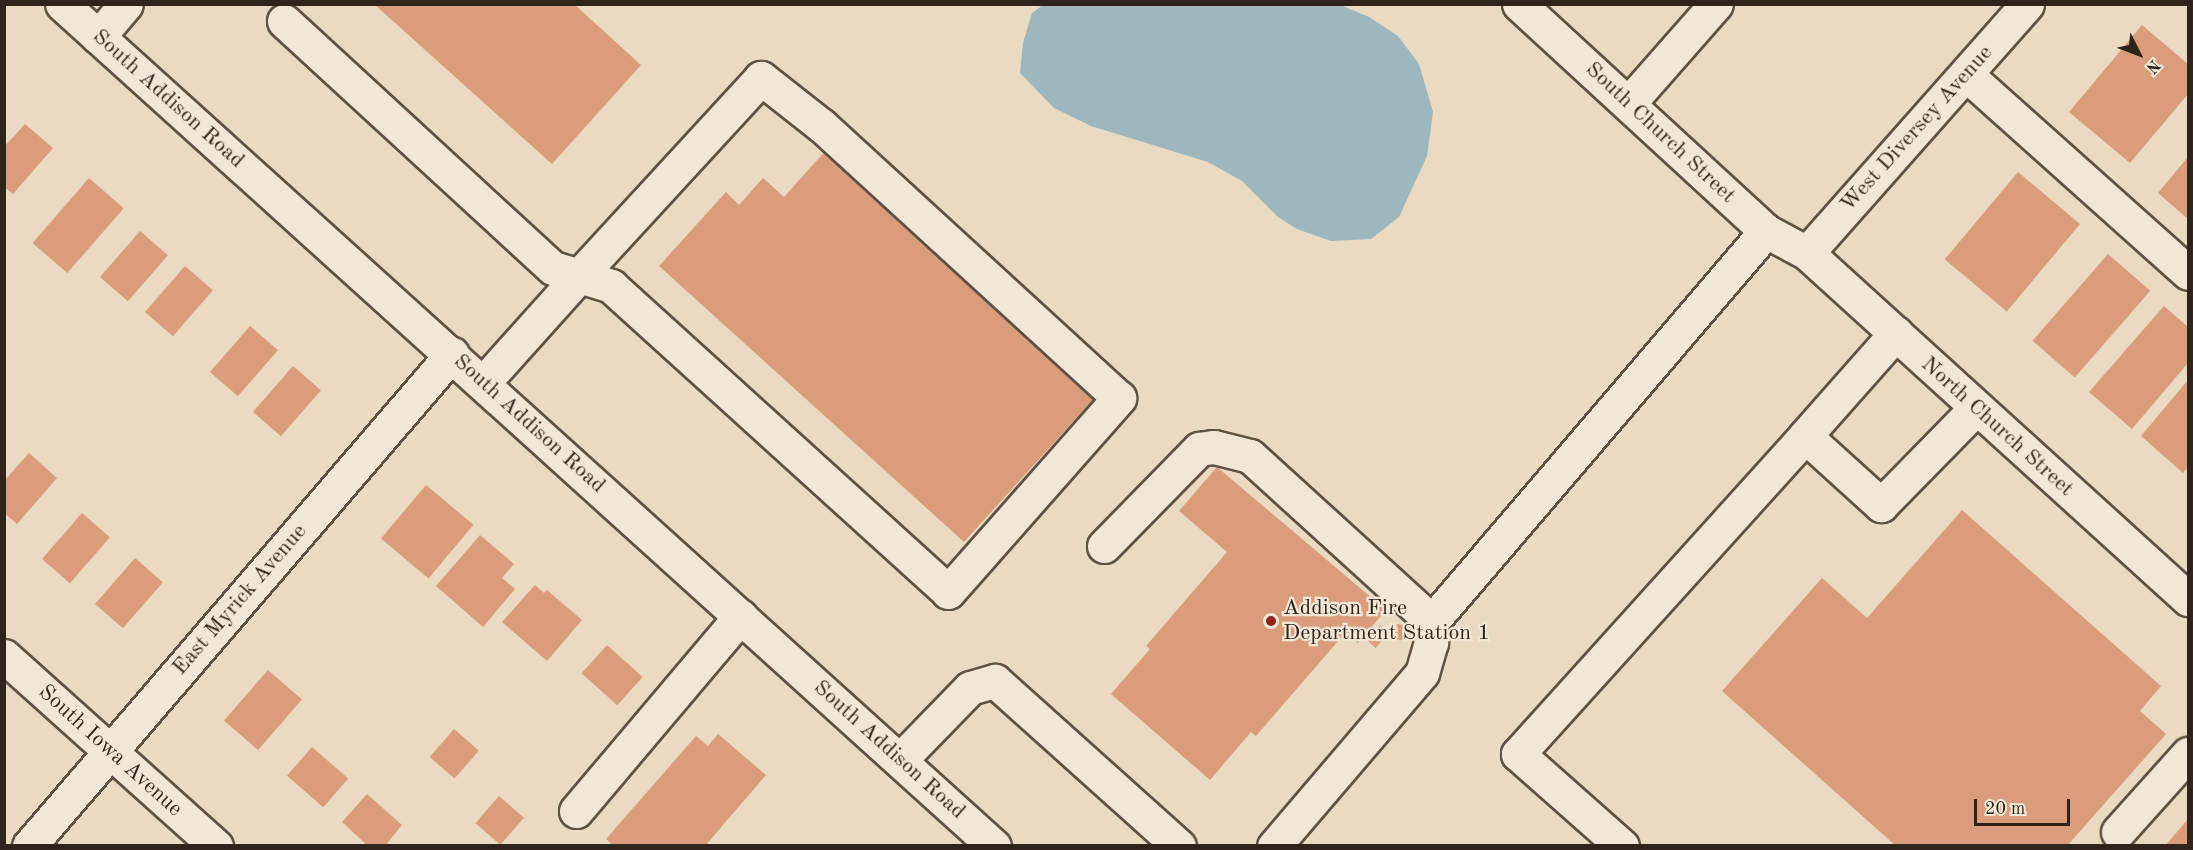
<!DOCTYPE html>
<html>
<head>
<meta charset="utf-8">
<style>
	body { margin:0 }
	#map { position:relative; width:2193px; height:850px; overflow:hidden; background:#e9dac1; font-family:"Old Standard TT",serif }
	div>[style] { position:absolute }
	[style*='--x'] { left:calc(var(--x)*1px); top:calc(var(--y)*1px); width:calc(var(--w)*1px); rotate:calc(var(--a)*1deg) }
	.water>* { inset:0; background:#9db7bf }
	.building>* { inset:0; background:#db9c7b; transform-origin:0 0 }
	.roads { filter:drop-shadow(2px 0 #5e5244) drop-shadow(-2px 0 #5e5244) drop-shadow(0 2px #5e5244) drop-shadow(0 -2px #5e5244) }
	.minor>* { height:33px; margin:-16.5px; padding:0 16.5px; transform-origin:16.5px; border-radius:16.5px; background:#f1e7d7 }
	.dots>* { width:16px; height:16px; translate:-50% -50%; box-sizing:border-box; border:3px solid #f1e7d7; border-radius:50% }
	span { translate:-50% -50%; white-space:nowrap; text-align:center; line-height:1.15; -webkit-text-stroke:4.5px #f1e7d7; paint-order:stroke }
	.street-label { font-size:22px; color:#2f241b }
	.poi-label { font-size:22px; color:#2f241b }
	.left { translate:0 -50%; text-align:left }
	.frame { position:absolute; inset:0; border:6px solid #2f241b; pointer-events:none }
	.north { position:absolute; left:2109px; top:24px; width:60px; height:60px; -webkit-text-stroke:4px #f1e7d7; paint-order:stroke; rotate:132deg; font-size:16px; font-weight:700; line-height:24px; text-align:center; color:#2f241b }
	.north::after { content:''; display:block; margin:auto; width:21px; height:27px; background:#2f241b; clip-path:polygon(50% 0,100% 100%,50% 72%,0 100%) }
	.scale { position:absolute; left:1974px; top:799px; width:96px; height:27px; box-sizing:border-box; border:3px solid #2f241b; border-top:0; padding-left:8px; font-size:18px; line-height:21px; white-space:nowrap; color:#2f241b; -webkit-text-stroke:4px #f1e7d7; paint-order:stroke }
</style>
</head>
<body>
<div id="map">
	<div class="water">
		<div style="clip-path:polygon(1043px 5px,1338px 4px,1369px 17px,1398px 36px,1419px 64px,1433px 112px,1427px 156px,1399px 217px,1371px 239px,1331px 241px,1297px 229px,1278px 217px,1242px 181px,1208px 162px,1091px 126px,1054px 108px,1020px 73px,1023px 43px,1032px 13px)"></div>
	</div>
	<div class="building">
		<div style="clip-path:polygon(374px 4px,574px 4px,641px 65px,552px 164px)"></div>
		<div style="clip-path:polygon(2142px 25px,2188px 64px,2188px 94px,2130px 163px,2069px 112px)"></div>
		<div style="clip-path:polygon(25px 124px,53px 148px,13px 194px,4px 187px,4px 147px)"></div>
		<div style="clip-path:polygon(828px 148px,1099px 393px,964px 542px,659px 266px,726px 192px,739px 205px,763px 178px,784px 197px)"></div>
		<div style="clip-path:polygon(2188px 157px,2188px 219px,2158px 193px)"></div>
		<div style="left:2018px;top:172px;width:81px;height:114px;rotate:40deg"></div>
		<div style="left:89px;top:178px;width:46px;height:86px;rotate:41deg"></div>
		<div style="left:140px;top:231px;width:37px;height:61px;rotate:41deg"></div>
		<div style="left:2108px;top:254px;width:56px;height:115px;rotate:41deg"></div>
		<div style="left:185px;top:266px;width:37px;height:61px;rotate:41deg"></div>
		<div style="clip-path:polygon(2164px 306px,2188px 327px,2188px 363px,2132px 429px,2089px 392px)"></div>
		<div style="left:250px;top:326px;width:37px;height:61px;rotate:41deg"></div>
		<div style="left:293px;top:366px;width:37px;height:61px;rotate:41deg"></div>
		<div style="clip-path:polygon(2188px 380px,2188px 467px,2183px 473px,2141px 436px)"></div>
		<div style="clip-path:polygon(29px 453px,57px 478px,17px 524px,4px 513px,4px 481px)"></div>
		<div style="clip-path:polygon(1217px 467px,1386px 610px,1358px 643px,1345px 633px,1256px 736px,1251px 732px,1210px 780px,1111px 694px,1150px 649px,1146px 646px,1227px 552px,1179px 511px)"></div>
		<div style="left:426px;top:485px;width:62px;height:70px;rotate:40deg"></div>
		<div style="clip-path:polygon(1962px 510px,2161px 686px,2140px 711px,2166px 734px,2067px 846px,1896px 846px,1722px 691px,1822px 578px,1867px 618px)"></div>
		<div style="left:82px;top:513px;width:37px;height:61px;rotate:41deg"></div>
		<div style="clip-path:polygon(480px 535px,514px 564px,502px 578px,515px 589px,483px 627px,436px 586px)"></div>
		<div style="left:135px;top:558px;width:37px;height:61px;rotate:41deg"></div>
		<div style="clip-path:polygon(535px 585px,544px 593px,547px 590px,582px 620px,547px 661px,502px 622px)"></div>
		<div style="left:1397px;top:624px;width:11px;height:15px;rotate:10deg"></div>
		<div style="left:1380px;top:625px;width:12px;height:20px;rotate:42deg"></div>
		<div style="left:607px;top:645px;width:48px;height:38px;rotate:42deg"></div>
		<div style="left:268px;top:670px;width:45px;height:67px;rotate:41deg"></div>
		<div style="left:454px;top:729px;width:33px;height:37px;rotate:41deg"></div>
		<div style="clip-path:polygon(718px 734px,766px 775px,705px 846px,614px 846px,606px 839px,696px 736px,708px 746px)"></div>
		<div style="left:312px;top:747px;width:48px;height:38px;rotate:41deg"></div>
		<div style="clip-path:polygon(367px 794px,402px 825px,385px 846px,368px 846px,342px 822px)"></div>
		<div style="left:499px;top:796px;width:33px;height:36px;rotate:41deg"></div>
		<div style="clip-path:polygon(2188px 819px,2188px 846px,2165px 846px)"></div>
	</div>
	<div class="roads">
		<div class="minor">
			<div style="--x:62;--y:4;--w:1256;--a:42.1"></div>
			<div style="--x:1519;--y:4;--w:335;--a:42.6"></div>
			<div style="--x:1766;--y:231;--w:47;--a:28.2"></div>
			<div style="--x:1807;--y:253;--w:515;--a:42.24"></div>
			<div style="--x:284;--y:21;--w:365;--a:42.6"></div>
			<div style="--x:553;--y:268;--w:27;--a:17"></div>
			<div style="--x:579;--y:276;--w:34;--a:17"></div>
			<div style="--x:611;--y:286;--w:455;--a:42.2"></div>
			<div style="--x:948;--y:592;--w:259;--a:-48.6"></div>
			<div style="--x:1119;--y:398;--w:403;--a:-137.5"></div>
			<div style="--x:822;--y:126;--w:78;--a:-141.8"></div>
			<div style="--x:761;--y:78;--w:269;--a:132.6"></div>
			<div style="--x:579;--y:276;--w:144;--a:131.9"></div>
			<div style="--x:98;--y:37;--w:43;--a:-49.7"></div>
			<div style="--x:1968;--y:76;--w:295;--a:41.8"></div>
			<div style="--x:1628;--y:104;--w:133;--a:-48.7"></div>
			<div style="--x:1807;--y:253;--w:332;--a:-48.5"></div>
			<div style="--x:1896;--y:333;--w:137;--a:131.5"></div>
			<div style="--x:1805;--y:436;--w:103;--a:42.2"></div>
			<div style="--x:1881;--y:505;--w:136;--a:-45.6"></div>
			<div style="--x:1104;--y:546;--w:136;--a:-45.6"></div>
			<div style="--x:1199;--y:449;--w:15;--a:-8"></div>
			<div style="--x:1214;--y:447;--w:37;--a:14"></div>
			<div style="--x:1250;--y:456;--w:236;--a:42.3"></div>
			<div style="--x:1425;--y:615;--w:28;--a:77"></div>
			<div style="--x:1431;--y:642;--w:32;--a:106"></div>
			<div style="--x:1422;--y:673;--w:228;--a:130.5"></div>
			<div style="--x:1428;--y:626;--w:520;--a:-49.45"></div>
			<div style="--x:4;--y:656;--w:285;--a:41.9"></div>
			<div style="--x:900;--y:760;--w:100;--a:-45.8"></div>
			<div style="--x:970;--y:688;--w:26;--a:-16"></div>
			<div style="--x:995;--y:681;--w:247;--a:41.9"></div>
			<div style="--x:576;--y:811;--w:255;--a:-49.8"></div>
			<div style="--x:2118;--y:832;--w:105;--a:-48.1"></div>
			<div style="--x:29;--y:846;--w:649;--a:-49.31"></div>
			<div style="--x:1622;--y:846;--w:139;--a:-138.5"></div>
			<div style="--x:1518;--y:754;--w:428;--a:-47.9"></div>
		</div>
	</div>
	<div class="dots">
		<div style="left:1271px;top:621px;background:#8f2418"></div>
	</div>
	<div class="street-label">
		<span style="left:168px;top:99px;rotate:42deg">South Addison Road</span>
		<span style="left:1917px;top:129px;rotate:-48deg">West Diversey Avenue</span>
		<span style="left:1660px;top:133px;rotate:43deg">South Church Street</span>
		<span style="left:529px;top:424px;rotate:42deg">South Addison Road</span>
		<span style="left:1997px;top:427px;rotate:42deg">North Church Street</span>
		<span style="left:240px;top:600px;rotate:-49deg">East Myrick Avenue</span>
		<span style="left:889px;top:750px;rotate:42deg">South Addison Road</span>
		<span style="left:110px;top:751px;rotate:42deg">South Iowa Avenue</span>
	</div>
	<div class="poi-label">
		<span class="left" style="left:1283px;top:621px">Addison Fire<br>Department Station 1</span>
	</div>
	<div class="frame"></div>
	<div class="north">N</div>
	<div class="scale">20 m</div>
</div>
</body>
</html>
